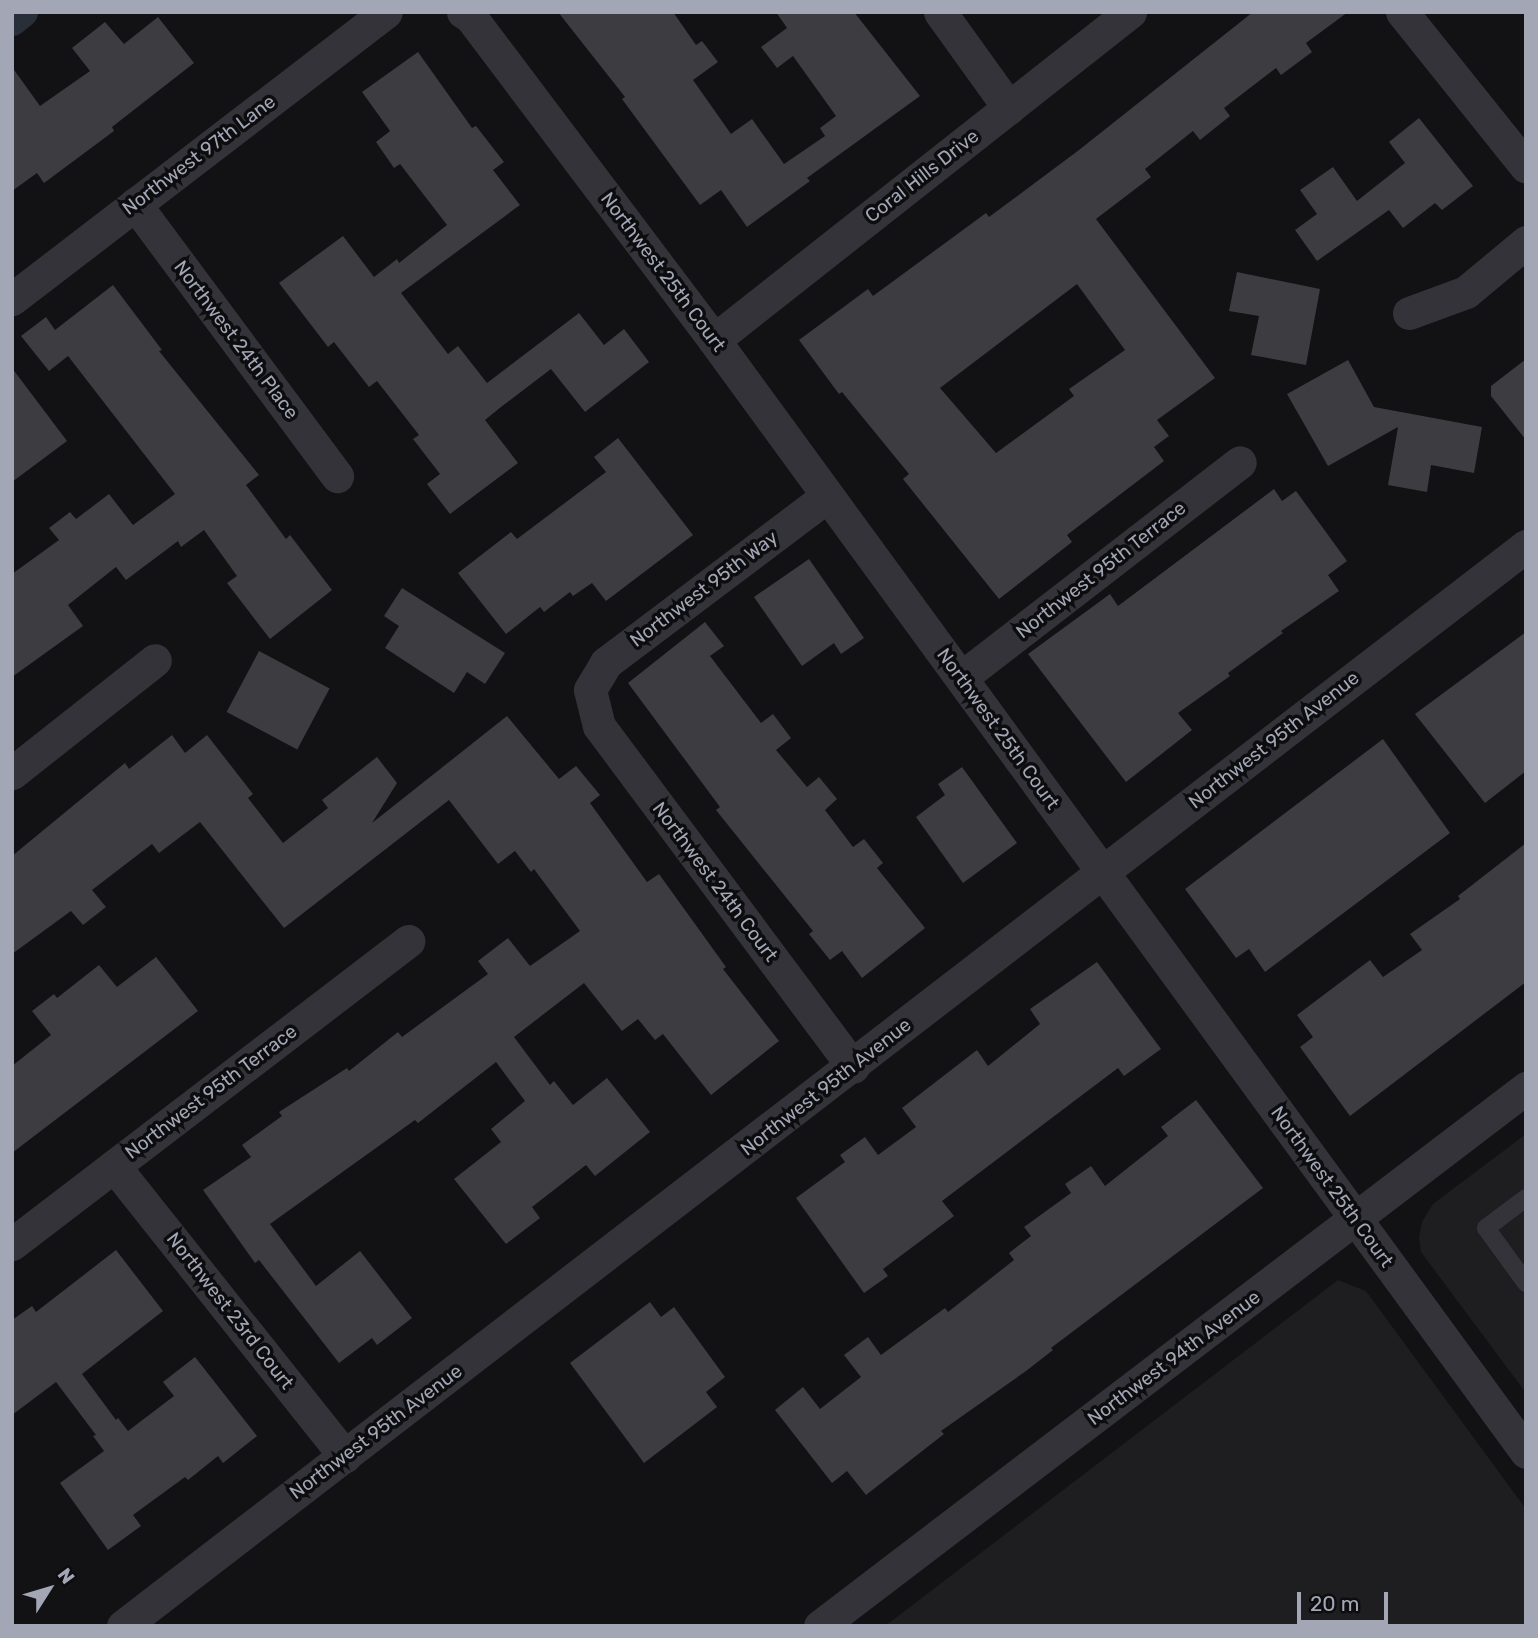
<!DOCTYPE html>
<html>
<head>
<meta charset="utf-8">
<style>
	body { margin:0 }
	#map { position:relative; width:1538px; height:1638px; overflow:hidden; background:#121214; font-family:Rubik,sans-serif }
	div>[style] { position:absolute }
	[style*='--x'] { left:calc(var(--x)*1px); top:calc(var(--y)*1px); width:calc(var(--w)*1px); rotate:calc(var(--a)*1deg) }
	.built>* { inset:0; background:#1e1e21 }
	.canal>* { height:32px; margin:-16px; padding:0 16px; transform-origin:16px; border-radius:16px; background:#282f38 }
	.building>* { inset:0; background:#3c3c41; transform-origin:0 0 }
	.lane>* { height:18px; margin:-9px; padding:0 9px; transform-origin:9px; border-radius:9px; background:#333339 }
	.street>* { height:33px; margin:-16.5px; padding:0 16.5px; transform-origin:16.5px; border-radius:16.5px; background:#333339 }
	span { translate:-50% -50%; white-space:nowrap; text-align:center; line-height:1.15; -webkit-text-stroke:7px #0d0d0f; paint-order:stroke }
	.street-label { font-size:19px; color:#a2a6b5 }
	.frame { position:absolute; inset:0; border:14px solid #a2a6b5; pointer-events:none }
	.north { position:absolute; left:14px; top:1554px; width:70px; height:70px; -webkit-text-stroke:5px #0d0d0f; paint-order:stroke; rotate:53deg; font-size:19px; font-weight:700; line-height:28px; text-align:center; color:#a2a6b5 }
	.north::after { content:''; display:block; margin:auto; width:24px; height:32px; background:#a2a6b5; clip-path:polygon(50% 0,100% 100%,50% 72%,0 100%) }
	.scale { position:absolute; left:1297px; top:1592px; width:91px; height:32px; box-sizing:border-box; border:4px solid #a2a6b5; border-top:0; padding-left:9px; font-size:21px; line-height:24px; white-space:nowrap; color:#a2a6b5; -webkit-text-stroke:5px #0d0d0f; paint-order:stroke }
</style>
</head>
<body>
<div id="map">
	<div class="built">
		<div style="clip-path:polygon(1526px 1134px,1526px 1393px,1421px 1252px,1419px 1238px,1422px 1222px,1433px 1204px)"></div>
		<div style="clip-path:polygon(1338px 1280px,1366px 1291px,1526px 1509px,1526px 1626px,885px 1626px)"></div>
	</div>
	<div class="canal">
		<div style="--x:12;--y:20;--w:13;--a:-39"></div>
	</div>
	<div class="building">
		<div style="clip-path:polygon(558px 12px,673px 12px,696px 45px,702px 41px,718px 62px,693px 80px,731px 134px,752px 119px,784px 164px,825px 136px,820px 128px,836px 116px,793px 56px,777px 68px,761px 47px,787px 28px,776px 12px,854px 12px,920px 96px,807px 178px,810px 181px,747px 227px,721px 190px,700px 205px,622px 99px,625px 97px)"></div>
		<div style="clip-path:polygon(evenodd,1253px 12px,1348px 12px,1306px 43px,1312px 52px,1281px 75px,1276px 68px,1224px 108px,1230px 116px,1200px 140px,1193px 131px,1145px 169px,1151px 177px,1096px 219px,1215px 378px,1157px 420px,1169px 436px,1154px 447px,1164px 461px,1067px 535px,1072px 542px,999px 599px,903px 479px,909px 474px,842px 392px,839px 394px,799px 340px,868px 289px,873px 296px,986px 213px,989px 217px,1079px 150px,1253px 12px,1077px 284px,1125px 350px,1069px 389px,1074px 396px,996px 453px,940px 388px,1077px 284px)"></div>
		<div style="clip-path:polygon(158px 17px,194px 63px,112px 127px,114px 131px,44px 183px,37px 173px,12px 191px,12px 67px,40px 106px,90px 71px,72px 48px,105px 22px,124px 44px)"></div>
		<div style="clip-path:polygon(418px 52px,472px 128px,476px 126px,504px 162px,493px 170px,520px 205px,401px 293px,448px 354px,458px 346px,487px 383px,579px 313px,604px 345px,624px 329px,649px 362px,585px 412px,551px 369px,501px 407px,485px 420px,518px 463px,450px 514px,427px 484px,440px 474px,413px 439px,419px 435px,377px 381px,369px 387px,334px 342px,328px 347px,279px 283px,343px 236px,374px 277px,397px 259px,399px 263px,447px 225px,400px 164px,394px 168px,376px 142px,390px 131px,362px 92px)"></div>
		<div style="clip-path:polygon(1419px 118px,1473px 186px,1442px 210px,1435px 203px,1403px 228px,1389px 210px,1317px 261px,1295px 230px,1317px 214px,1300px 190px,1333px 167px,1357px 201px,1405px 163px,1389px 142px)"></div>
		<div style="clip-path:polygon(1237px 272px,1320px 289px,1306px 365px,1251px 355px,1259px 316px,1229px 311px)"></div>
		<div style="clip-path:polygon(113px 285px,162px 350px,159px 351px,259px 475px,246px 485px,286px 539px,290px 535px,332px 590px,270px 639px,227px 583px,237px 576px,204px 530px,181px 547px,178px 541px,126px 580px,116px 567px,68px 605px,83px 626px,12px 677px,12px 574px,59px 540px,49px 528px,70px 512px,76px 519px,109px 494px,133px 525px,175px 494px,68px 356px,49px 371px,21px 336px,46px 317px,55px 330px)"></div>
		<div style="clip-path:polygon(1526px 359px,1526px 440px,1491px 396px,1491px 386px)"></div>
		<div style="clip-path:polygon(1348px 360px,1374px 407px,1482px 427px,1474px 473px,1431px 465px,1427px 492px,1388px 485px,1398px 427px,1328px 466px,1287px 394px)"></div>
		<div style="clip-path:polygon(12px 368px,67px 441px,12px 482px)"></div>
		<div style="clip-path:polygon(618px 438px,693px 535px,606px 601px,592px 583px,573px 596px,570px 592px,544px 612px,540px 607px,506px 634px,458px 573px,511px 532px,517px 539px,606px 472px,594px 457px)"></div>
		<div style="clip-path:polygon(1274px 489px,1282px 501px,1296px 491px,1347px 561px,1328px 575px,1339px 591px,1281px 631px,1283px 633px,1228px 673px,1230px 676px,1178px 713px,1192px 730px,1126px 782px,1028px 654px,1110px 594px,1118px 606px)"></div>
		<div style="clip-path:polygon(809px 559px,864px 638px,841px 654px,834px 643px,802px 666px,754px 597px)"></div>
		<div style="clip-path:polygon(402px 588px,505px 653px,485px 684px,467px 672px,454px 693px,385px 648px,399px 626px,384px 616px)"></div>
		<div style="clip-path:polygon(705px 622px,724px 646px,710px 656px,761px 723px,773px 714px,791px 738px,776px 750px,807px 787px,819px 777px,837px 799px,825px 810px,853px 847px,864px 839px,883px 863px,877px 868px,925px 928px,862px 978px,842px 951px,830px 960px,809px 934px,813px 931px,716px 810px,720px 807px,628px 683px)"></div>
		<div style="clip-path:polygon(1526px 632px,1526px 771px,1485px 803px,1415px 714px)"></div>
		<div style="left:259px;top:651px;width:80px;height:69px;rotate:28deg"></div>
		<div style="clip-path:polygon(507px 716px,559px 779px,576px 766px,600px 795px,590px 803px,647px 882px,659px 874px,726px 967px,723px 969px,779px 1041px,711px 1095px,663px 1034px,655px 1040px,638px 1019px,622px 1031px,584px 983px,514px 1037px,550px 1085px,554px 1081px,573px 1105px,607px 1078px,650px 1132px,595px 1176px,586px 1165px,532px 1207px,540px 1218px,506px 1244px,454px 1179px,501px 1142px,491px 1129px,525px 1101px,496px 1062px,418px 1123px,415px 1120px,270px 1224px,316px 1286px,360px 1251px,412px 1318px,377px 1345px,372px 1338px,339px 1363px,259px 1260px,255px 1263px,203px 1190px,251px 1157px,242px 1145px,282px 1116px,279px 1112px,347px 1068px,349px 1071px,398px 1032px,402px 1037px,488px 974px,478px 961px,508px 938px,530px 966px,580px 931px,534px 869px,531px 872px,515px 851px,498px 864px,449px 800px,284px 928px,200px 822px,159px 853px,152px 844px,92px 890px,106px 907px,83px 925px,71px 911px,12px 954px,12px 856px,125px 763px,129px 769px,172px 735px,185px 753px,207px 735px,253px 794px,248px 798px,283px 843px,328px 808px,322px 800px,377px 757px,397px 783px,372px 823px)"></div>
		<div style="clip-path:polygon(1383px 739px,1450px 833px,1265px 972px,1249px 949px,1236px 958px,1185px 889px)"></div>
		<div style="clip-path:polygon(962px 767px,1017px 843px,963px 883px,916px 817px,945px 795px,938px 784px)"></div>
		<div style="clip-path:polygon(1526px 843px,1526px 982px,1350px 1116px,1300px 1047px,1313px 1037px,1297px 1015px,1370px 960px,1383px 977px,1422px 950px,1410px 934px,1460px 899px,1458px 896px)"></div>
		<div style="clip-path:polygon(156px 957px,198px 1011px,12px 1153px,12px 1066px,51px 1035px,32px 1011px,54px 994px,57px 998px,99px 965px,117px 987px)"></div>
		<div style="clip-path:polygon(1097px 962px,1161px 1049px,1124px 1076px,1118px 1068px,942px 1201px,954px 1216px,883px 1269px,888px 1276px,864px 1293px,796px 1198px,845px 1162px,840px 1155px,865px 1137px,878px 1155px,916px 1127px,902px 1108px,977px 1050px,988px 1066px,1040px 1024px,1030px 1009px)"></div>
		<div style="clip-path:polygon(1196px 1100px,1263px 1188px,1051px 1348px,1053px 1350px,1026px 1371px,941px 1431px,944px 1434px,866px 1495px,847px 1471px,832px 1483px,775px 1410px,803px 1387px,820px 1409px,861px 1377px,844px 1355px,868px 1337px,881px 1355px,945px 1308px,948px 1312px,1014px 1260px,1009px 1253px,1031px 1236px,1024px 1227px,1071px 1193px,1065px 1184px,1091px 1166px,1105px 1186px,1168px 1136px,1161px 1127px)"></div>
		<div style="clip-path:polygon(116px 1250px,163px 1311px,82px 1374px,116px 1420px,118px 1418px,128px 1431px,174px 1396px,163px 1382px,195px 1357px,257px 1436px,223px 1463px,218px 1456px,188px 1480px,185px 1477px,133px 1515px,141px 1526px,108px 1550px,60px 1483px,104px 1451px,93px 1436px,96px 1435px,56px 1382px,12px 1415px,12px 1320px,32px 1306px,36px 1312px)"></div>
		<div style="clip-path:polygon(650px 1302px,661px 1317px,674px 1307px,725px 1377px,706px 1392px,717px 1407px,644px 1463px,570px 1363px)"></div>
	</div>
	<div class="lane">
		<div style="--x:1526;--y:1198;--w:50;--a:143.1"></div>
		<div style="--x:1486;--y:1228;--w:68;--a:54"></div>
	</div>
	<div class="street">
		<div style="--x:463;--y:12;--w:8;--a:30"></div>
		<div style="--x:470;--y:16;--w:406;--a:53"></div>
		<div style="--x:714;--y:340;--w:1377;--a:53.86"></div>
		<div style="--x:940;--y:12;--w:118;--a:54.3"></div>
		<div style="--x:1402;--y:12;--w:198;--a:51.3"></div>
		<div style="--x:135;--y:204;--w:339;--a:53.4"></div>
		<div style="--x:12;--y:299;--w:471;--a:-37.5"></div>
		<div style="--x:1409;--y:313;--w:61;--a:-20.2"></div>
		<div style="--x:1466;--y:292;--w:78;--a:-39.8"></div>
		<div style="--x:714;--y:340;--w:530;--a:-38.25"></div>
		<div style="--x:826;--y:497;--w:276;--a:143"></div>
		<div style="--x:606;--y:663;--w:31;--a:121"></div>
		<div style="--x:590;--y:690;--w:37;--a:76"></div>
		<div style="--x:599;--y:726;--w:425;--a:53.3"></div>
		<div style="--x:962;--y:677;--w:351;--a:-37.7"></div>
		<div style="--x:12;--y:773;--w:182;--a:-38.3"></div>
		<div style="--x:114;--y:1166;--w:371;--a:51.5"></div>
		<div style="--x:12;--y:1244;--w:499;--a:-37.4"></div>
		<div style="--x:123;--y:1626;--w:1771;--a:-37.59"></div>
		<div style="--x:820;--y:1626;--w:888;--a:-37.31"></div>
	</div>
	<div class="street-label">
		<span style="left:199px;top:155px;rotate:-37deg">Northwest 97th Lane</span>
		<span style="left:922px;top:176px;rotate:-38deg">Coral Hills Drive</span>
		<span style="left:663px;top:272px;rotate:53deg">Northwest 25th Court</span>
		<span style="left:236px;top:340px;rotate:53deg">Northwest 24th Place</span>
		<span style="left:1101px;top:570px;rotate:-38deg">Northwest 95th Terrace</span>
		<span style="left:704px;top:589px;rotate:-37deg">Northwest 95th Way</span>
		<span style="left:998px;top:729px;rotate:54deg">Northwest 25th Court</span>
		<span style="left:1274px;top:740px;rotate:-38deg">Northwest 95th Avenue</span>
		<span style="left:715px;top:882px;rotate:53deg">Northwest 24th Court</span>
		<span style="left:826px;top:1087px;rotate:-38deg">Northwest 95th Avenue</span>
		<span style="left:211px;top:1092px;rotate:-37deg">Northwest 95th Terrace</span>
		<span style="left:1332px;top:1187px;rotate:54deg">Northwest 25th Court</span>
		<span style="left:230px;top:1311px;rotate:52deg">Northwest 23rd Court</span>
		<span style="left:1174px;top:1358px;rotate:-37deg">Northwest 94th Avenue</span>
		<span style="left:376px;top:1432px;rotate:-37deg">Northwest 95th Avenue</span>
	</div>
	<div class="frame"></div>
	<div class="north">N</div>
	<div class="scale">20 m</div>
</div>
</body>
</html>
